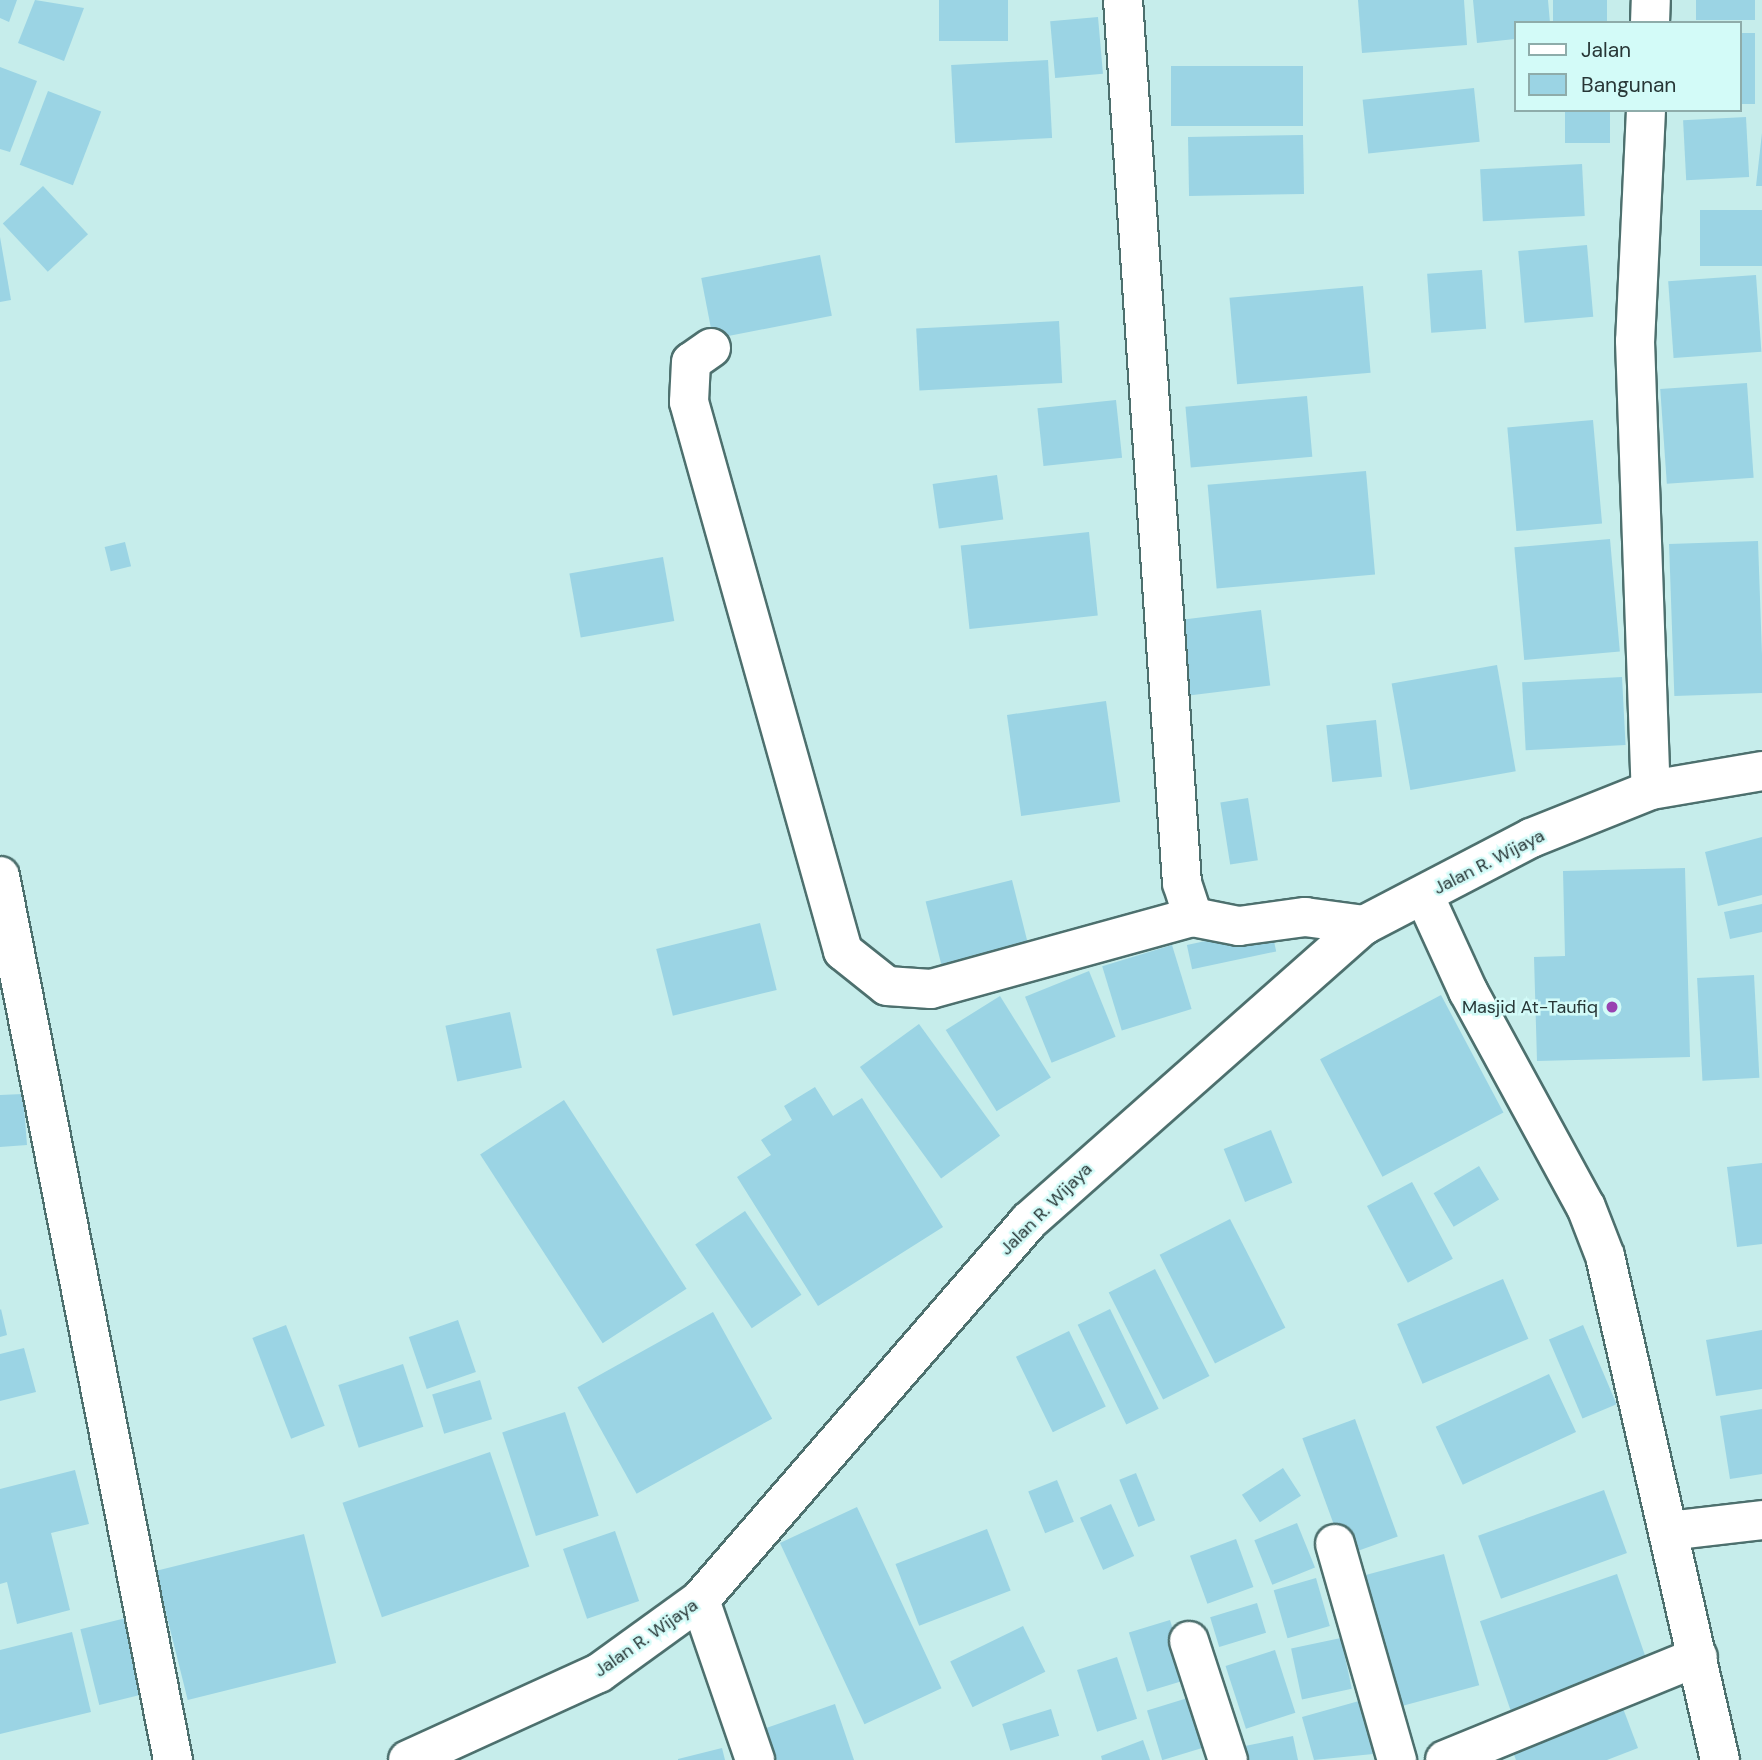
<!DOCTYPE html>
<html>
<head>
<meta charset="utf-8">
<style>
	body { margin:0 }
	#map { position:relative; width:1762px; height:1760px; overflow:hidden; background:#c6edeb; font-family:"DM Sans",sans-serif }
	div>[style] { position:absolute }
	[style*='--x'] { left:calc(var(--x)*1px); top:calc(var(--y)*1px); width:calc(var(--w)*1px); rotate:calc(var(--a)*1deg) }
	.building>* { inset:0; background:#9bd4e4; transform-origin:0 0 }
	.roads { filter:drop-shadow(2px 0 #4d706e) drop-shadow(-2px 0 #4d706e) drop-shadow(0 2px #4d706e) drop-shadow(0 -2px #4d706e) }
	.street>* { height:38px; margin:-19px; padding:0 19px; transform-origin:19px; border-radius:19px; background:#fff }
	.secondary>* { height:38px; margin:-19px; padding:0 19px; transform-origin:19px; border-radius:19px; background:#fff }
	.dots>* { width:19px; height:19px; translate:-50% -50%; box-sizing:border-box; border:4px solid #d3fbf8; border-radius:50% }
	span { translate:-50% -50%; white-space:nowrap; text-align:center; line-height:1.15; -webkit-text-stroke:5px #d3fbf8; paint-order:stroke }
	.street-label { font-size:18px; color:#273636 }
	.poi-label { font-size:18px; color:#273636 }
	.right { translate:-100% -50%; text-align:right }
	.legend { position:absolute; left:1514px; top:21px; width:228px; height:91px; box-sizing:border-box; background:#d3fbf8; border:2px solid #8eacaa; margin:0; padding:9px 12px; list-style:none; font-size:21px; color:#273636 }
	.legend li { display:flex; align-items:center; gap:14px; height:35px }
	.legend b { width:35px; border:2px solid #8eacaa }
</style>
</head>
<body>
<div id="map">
	<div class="building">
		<div style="clip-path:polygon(0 0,17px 0,9px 22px,0 18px)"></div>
		<div style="clip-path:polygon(35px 0,84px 8px,64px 61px,18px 43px)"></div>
		<div style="left:939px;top:0;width:69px;height:41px"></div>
		<div style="clip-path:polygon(1358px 0,1464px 0,1467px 45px,1362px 53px)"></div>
		<div style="clip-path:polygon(1473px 0,1548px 0,1550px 23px,1515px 23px,1515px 39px,1477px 43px)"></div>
		<div style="left:1553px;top:0;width:54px;height:23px"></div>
		<div style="left:1696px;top:0;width:59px;height:20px"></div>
		<div style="left:1098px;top:17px;width:57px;height:48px;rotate:85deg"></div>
		<div style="left:1739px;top:33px;width:16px;height:71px"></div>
		<div style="left:1048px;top:60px;width:78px;height:97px;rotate:87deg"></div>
		<div style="left:1171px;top:66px;width:132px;height:60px"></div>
		<div style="clip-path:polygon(0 67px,37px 81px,10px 152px,0 149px)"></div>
		<div style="left:1474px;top:88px;width:54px;height:112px;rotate:84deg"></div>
		<div style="left:48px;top:91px;width:57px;height:79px;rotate:21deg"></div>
		<div style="left:1565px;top:110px;width:45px;height:33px"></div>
		<div style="left:1746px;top:117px;width:60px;height:63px;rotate:87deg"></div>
		<div style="clip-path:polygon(1762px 133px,1762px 186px,1756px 186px)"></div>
		<div style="left:1303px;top:135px;width:59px;height:115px;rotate:89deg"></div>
		<div style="left:1582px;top:164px;width:52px;height:102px;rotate:87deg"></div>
		<div style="left:43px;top:186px;width:66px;height:55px;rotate:47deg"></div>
		<div style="left:1700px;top:210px;width:62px;height:56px"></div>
		<div style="clip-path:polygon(0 237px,11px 300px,0 302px)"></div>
		<div style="left:1587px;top:245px;width:72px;height:69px;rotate:85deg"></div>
		<div style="left:820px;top:255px;width:62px;height:121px;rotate:79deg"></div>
		<div style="left:1482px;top:270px;width:59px;height:55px;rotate:86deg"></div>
		<div style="left:1756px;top:275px;width:77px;height:88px;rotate:86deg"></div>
		<div style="left:1363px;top:286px;width:87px;height:134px;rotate:85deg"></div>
		<div style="left:1059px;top:321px;width:62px;height:143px;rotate:87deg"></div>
		<div style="left:1747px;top:383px;width:95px;height:87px;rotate:86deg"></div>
		<div style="left:1307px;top:396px;width:61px;height:122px;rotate:85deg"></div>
		<div style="left:1116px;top:400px;width:58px;height:79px;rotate:84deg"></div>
		<div style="left:1593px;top:420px;width:104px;height:86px;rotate:85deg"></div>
		<div style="left:1366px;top:471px;width:104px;height:159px;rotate:85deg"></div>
		<div style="left:997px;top:475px;width:45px;height:65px;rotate:82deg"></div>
		<div style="left:1089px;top:532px;width:84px;height:129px;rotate:84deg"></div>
		<div style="left:1610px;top:539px;width:113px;height:96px;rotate:85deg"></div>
		<div style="left:1758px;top:541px;width:152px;height:89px;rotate:88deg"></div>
		<div style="left:125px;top:542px;width:25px;height:21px;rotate:76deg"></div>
		<div style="left:663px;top:557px;width:65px;height:95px;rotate:80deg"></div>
		<div style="left:1261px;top:610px;width:76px;height:86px;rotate:83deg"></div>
		<div style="left:1497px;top:665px;width:108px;height:107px;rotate:80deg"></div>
		<div style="left:1622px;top:677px;width:68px;height:100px;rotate:87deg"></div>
		<div style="left:1106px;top:701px;width:102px;height:100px;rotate:82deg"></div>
		<div style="left:1376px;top:720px;width:57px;height:50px;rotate:84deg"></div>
		<div style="left:1248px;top:798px;width:63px;height:28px;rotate:81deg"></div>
		<div style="clip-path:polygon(1762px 837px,1762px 895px,1718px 906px,1705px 852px)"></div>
		<div style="clip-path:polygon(1685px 868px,1690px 1057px,1537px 1061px,1534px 957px,1565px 956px,1563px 871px)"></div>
		<div style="left:1012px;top:880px;width:72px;height:89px;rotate:76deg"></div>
		<div style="clip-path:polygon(1762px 904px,1762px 932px,1730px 939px,1724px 912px)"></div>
		<div style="left:760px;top:923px;width:69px;height:107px;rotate:76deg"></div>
		<div style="left:1271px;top:927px;width:25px;height:86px;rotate:78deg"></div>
		<div style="left:1172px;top:945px;width:67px;height:73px;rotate:73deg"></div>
		<div style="left:1089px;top:971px;width:71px;height:69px;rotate:68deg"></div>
		<div style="left:1754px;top:975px;width:103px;height:57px;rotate:87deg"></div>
		<div style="left:1441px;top:995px;width:133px;height:137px;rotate:62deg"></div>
		<div style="left:1000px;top:996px;width:96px;height:64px;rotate:58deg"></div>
		<div style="left:510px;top:1012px;width:57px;height:66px;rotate:78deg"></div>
		<div style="left:919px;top:1024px;width:138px;height:73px;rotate:54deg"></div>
		<div style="clip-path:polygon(815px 1087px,833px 1116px,862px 1098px,943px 1227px,818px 1306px,737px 1177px,771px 1155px,761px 1140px,792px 1120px,784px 1106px)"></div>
		<div style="clip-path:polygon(23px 1094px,27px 1145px,0 1147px,0 1095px)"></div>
		<div style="left:564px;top:1100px;width:225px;height:100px;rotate:57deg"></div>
		<div style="left:1271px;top:1130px;width:57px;height:51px;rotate:68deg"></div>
		<div style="clip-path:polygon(1762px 1163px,1762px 1244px,1737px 1247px,1727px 1167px)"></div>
		<div style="left:1479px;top:1166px;width:39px;height:53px;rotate:59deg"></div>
		<div style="left:1412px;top:1182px;width:87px;height:51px;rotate:62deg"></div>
		<div style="left:745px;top:1211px;width:101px;height:60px;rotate:56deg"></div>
		<div style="left:1230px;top:1219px;width:122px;height:79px;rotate:63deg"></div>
		<div style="left:1155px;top:1269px;width:120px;height:52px;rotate:63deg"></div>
		<div style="left:1503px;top:1279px;width:65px;height:115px;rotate:67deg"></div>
		<div style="clip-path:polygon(1px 1309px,7px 1335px,0 1337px,0 1310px)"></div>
		<div style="left:1110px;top:1309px;width:111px;height:36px;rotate:64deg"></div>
		<div style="left:713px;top:1312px;width:122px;height:155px;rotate:61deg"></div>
		<div style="left:458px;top:1320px;width:55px;height:52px;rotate:71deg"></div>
		<div style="left:286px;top:1325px;width:108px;height:36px;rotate:69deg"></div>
		<div style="left:1583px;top:1325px;width:86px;height:37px;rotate:67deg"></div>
		<div style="clip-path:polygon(1762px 1330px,1762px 1389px,1716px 1396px,1706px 1340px)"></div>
		<div style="left:1069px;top:1331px;width:84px;height:59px;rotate:64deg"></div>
		<div style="clip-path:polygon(24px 1348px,36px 1392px,0 1401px,0 1354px)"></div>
		<div style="left:403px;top:1364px;width:66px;height:68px;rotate:72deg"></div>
		<div style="left:1549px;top:1374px;width:64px;height:125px;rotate:65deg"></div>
		<div style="left:480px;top:1380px;width:41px;height:50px;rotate:73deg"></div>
		<div style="clip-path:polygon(1762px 1409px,1762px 1474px,1730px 1479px,1720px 1416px)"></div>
		<div style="left:565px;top:1412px;width:109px;height:66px;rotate:72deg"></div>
		<div style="left:1355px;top:1419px;width:125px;height:56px;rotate:70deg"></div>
		<div style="left:490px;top:1452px;width:121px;height:156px;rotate:71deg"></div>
		<div style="left:1283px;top:1468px;width:33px;height:49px;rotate:57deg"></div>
		<div style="clip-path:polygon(75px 1470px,89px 1524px,51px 1533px,70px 1610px,17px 1624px,7px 1582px,0 1584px,0 1489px)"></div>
		<div style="left:1136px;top:1473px;width:51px;height:18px;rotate:68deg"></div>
		<div style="left:1057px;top:1480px;width:45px;height:31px;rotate:68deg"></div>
		<div style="left:1604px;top:1490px;width:67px;height:134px;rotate:70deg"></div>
		<div style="left:1111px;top:1504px;width:57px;height:34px;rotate:66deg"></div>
		<div style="left:857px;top:1507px;width:200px;height:85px;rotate:65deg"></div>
		<div style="left:1297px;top:1523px;width:48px;height:46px;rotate:68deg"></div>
		<div style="left:987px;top:1529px;width:66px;height:98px;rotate:69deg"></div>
		<div style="left:615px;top:1531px;width:74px;height:55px;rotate:71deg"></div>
		<div style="left:304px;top:1534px;width:133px;height:153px;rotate:76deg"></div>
		<div style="left:1236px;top:1539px;width:51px;height:49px;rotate:70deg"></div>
		<div style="left:1444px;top:1554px;width:136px;height:81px;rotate:75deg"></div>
		<div style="left:1617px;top:1574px;width:94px;height:145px;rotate:71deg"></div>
		<div style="left:1316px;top:1578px;width:50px;height:44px;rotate:74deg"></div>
		<div style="left:1257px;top:1603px;width:31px;height:49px;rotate:73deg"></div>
		<div style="left:126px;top:1618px;width:78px;height:47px;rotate:76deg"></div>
		<div style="left:1170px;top:1620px;width:62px;height:43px;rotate:73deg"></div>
		<div style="left:1023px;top:1626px;width:51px;height:81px;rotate:64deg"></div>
		<div style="clip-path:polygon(72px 1632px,91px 1712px,0 1734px,0 1650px)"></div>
		<div style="left:1341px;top:1638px;width:52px;height:51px;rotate:78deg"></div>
		<div style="left:1275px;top:1650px;width:66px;height:52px;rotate:72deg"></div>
		<div style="left:1117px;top:1657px;width:65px;height:42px;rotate:72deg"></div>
		<div style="left:1191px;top:1697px;width:52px;height:46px;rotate:73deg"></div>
		<div style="clip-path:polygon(1359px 1701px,1373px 1754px,1314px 1760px,1302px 1717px)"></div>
		<div style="clip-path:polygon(1621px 1703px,1638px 1748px,1607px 1760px,1516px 1760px,1511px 1747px)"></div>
		<div style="clip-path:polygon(835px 1704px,854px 1760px,761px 1760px,752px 1733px)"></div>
		<div style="left:1051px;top:1709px;width:28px;height:51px;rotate:73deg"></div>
		<div style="clip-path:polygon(1293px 1736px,1298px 1760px,1247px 1760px,1245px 1746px)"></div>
		<div style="clip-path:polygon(1143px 1740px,1150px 1760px,1102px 1760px,1101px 1756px)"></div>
		<div style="clip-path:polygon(722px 1748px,725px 1760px,678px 1760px,678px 1759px)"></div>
	</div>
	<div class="roads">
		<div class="street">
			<div style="--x:1123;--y:0;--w:885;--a:86.18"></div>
			<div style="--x:1182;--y:883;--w:36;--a:72"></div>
			<div style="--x:1193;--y:917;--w:47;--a:11.1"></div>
			<div style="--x:1239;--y:926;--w:67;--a:-7.8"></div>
			<div style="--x:1305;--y:917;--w:60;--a:7.7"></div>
			<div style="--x:1650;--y:23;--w:23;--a:-88"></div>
			<div style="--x:1646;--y:110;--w:231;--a:92.7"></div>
			<div style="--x:1635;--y:341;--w:449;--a:88"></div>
			<div style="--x:711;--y:348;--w:24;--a:145"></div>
			<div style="--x:691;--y:362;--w:40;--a:92.9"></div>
			<div style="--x:689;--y:402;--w:570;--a:74.33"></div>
			<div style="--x:843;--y:951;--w:56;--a:38.5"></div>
			<div style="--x:887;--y:986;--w:44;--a:3.9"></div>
			<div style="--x:931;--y:989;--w:272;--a:-15.4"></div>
			<div style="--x:0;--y:876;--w:901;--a:78.93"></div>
			<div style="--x:1424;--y:895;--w:106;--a:65.4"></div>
			<div style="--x:1468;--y:991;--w:246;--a:61.4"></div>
			<div style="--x:1586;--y:1207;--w:53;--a:68.8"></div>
			<div style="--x:1605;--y:1256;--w:517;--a:77.15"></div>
			<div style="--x:1669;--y:1531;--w:94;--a:-6.7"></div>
			<div style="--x:1335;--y:1544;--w:225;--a:74"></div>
			<div style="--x:700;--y:1600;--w:169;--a:71"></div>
			<div style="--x:1189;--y:1641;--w:125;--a:71.9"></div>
			<div style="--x:1445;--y:1760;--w:273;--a:-22.2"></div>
		</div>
		<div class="secondary">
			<div style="--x:408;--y:1760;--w:210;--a:-24.5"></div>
			<div style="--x:599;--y:1673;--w:125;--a:-35.9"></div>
			<div style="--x:700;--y:1600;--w:502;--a:-49.04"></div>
			<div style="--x:1029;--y:1221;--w:447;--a:-41.5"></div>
			<div style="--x:1364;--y:925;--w:188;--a:-27.5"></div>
			<div style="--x:1531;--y:838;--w:129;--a:-21.8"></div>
			<div style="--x:1651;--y:790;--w:113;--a:-9.7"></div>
		</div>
	</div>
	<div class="dots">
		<div style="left:1612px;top:1007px;background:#9843b1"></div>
	</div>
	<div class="street-label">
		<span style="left:1489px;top:862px;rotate:-27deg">Jalan R. Wijaya</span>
		<span style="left:1046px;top:1209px;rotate:-45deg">Jalan R. Wijaya</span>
		<span style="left:646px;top:1638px;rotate:-35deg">Jalan R. Wijaya</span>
	</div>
	<div class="poi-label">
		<span class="right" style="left:1598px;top:1007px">Masjid At-Taufiq</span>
	</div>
	<ul class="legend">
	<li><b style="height:9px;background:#fff"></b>Jalan</li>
	<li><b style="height:19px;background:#9bd4e4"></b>Bangunan</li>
	</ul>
</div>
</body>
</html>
